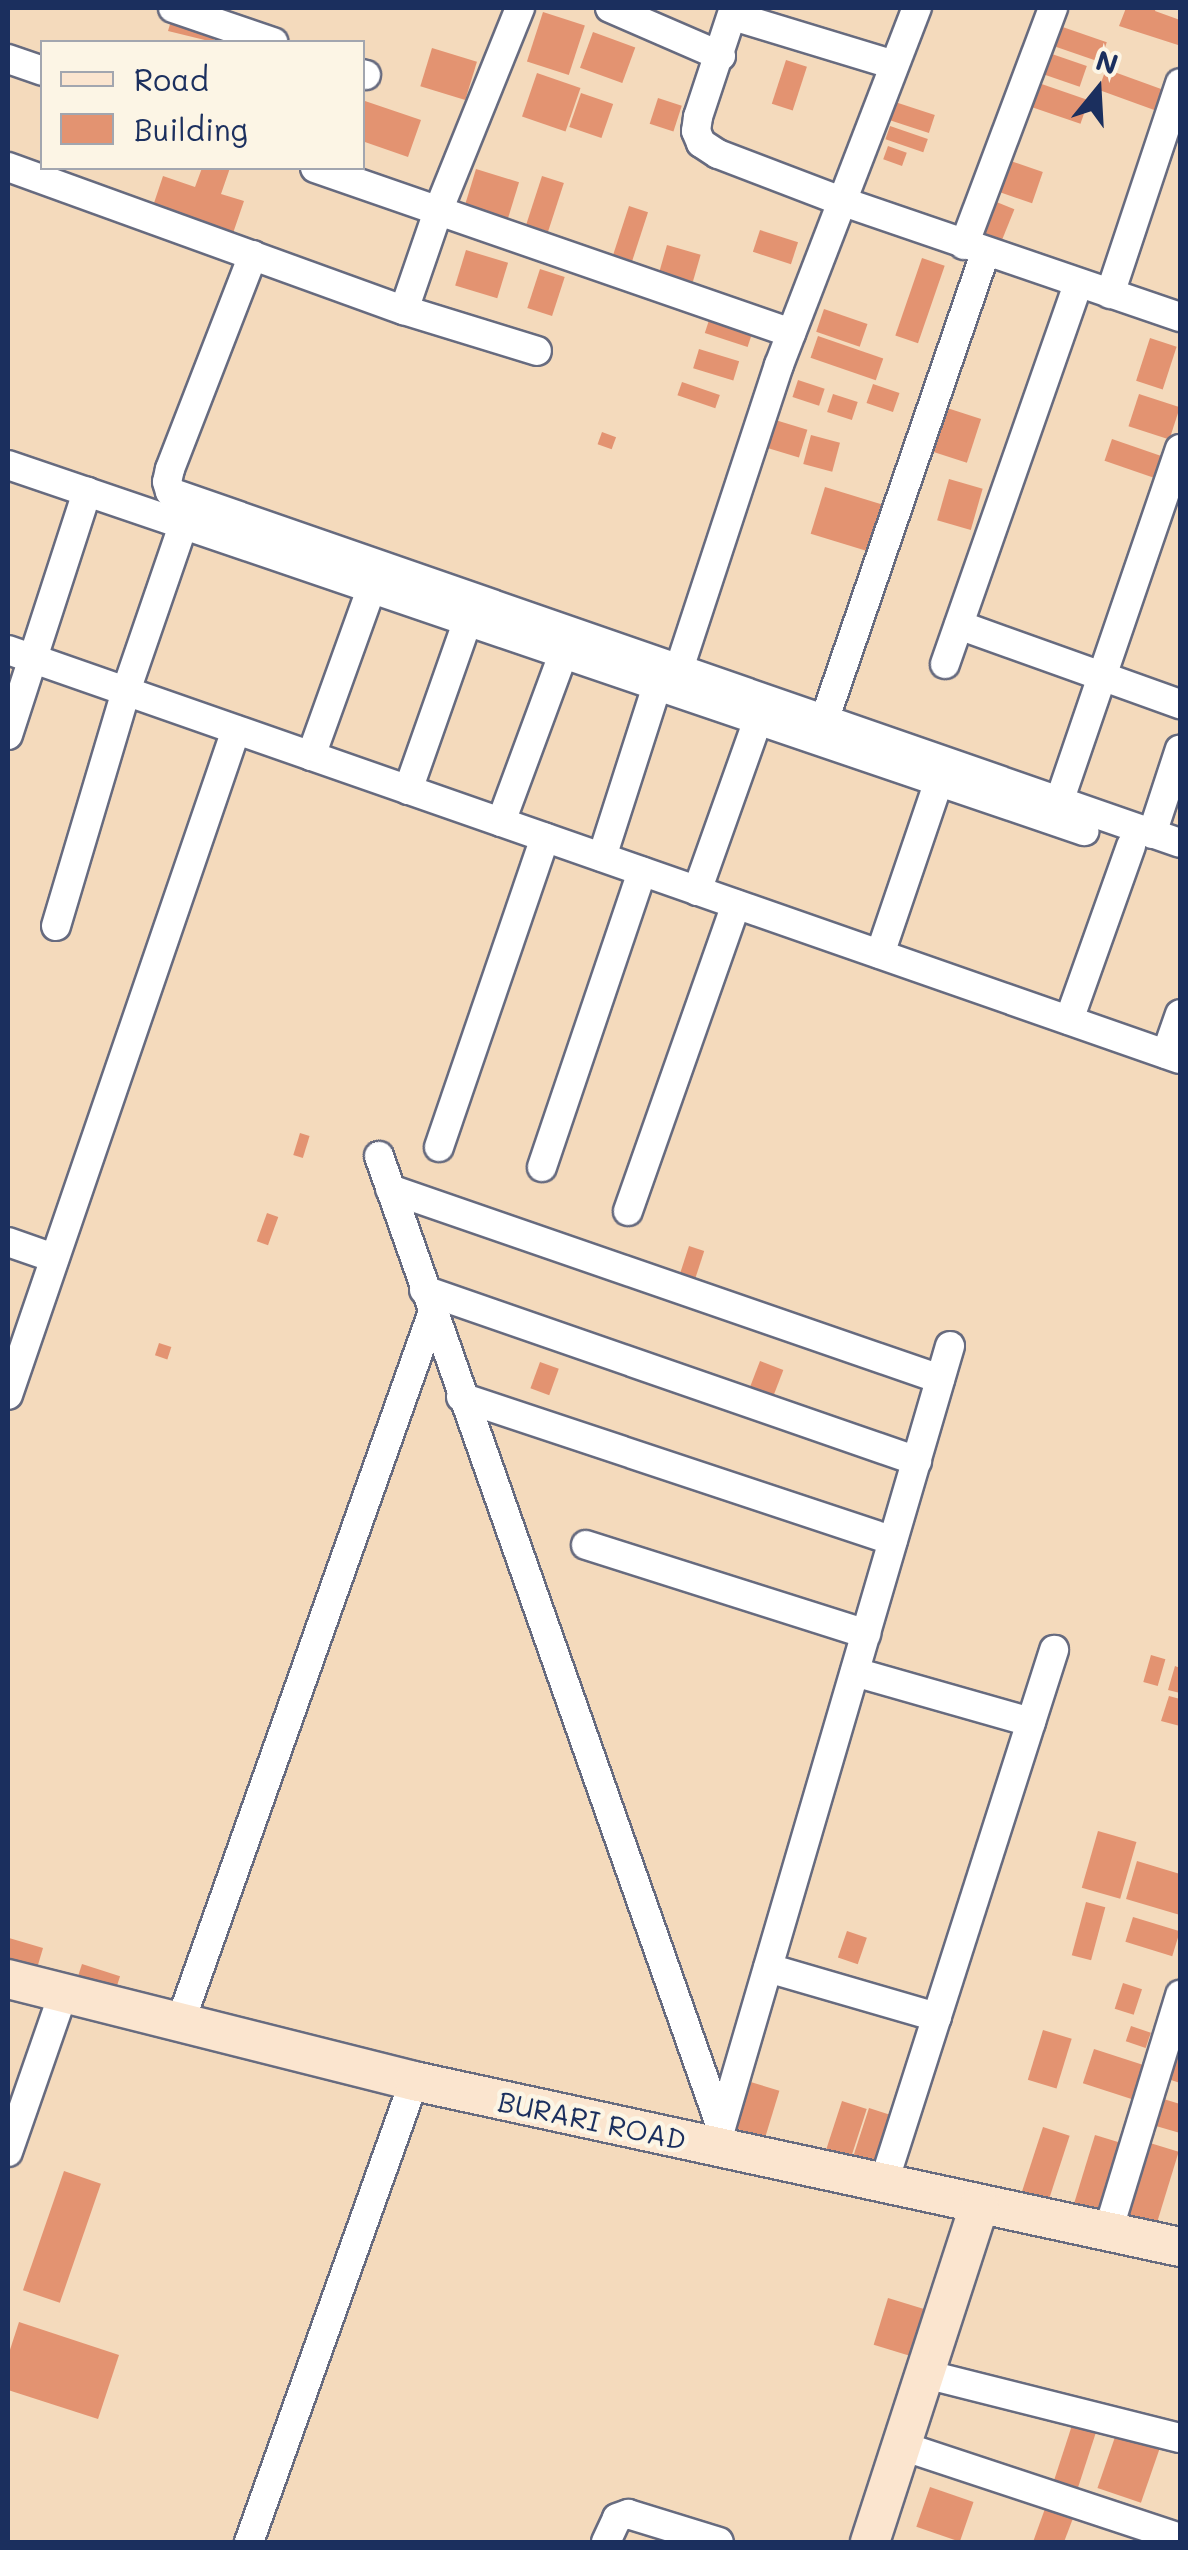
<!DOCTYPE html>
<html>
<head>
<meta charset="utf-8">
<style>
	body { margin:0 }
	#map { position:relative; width:1188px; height:2550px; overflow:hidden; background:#f4dabc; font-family:Mali,sans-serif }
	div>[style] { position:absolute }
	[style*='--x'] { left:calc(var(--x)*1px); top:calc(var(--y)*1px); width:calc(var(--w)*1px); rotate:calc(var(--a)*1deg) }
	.building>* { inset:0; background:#e39371; transform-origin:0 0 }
	.roads { filter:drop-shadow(2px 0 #676b7f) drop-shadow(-2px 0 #676b7f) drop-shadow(0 2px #676b7f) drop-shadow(0 -2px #676b7f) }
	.street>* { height:28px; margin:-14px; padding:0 14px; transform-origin:14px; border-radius:14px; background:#fff }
	.secondary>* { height:38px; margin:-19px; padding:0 19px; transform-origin:19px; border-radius:19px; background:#fbe5cf }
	span { translate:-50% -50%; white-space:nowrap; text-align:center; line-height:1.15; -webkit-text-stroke:9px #fcf5e5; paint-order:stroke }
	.street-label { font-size:28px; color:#1b2f5e }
	.frame { position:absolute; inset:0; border:10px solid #1b2f5e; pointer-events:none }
	.legend { position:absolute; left:40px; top:40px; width:325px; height:130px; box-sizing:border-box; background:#fcf5e5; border:2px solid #a2a6af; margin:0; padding:12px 18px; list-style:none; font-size:30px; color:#1b2f5e }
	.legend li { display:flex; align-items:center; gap:20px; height:50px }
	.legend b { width:50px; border:2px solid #a2a6af }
	.north { position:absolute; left:1048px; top:40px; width:100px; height:100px; -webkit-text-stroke:8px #fcf5e5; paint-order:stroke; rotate:18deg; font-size:28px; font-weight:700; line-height:40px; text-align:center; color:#1b2f5e }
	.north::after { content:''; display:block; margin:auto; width:35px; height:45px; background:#1b2f5e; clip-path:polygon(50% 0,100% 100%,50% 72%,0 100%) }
</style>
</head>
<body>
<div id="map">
	<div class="building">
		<div style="clip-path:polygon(1126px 8px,1156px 8px,1155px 11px,1180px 20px,1178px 45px,1119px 26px)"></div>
		<div style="left:543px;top:12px;width:44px;height:52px;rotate:18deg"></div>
		<div style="clip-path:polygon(173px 14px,217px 29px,213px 42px,168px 31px)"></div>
		<div style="left:1051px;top:23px;width:59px;height:21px;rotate:19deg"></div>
		<div style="left:593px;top:32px;width:45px;height:38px;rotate:20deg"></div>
		<div style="left:432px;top:48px;width:47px;height:40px;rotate:17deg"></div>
		<div style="left:1049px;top:53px;width:40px;height:22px;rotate:19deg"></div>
		<div style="left:786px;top:60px;width:22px;height:46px;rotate:18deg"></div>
		<div style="left:1106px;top:69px;width:63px;height:22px;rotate:20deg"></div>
		<div style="left:537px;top:73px;width:46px;height:46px;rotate:19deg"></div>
		<div style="left:1030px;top:80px;width:62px;height:25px;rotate:19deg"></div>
		<div style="left:581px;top:93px;width:34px;height:36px;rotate:19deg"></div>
		<div style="left:658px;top:98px;width:25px;height:27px;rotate:18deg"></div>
		<div style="clip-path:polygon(362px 100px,421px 120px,408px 157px,362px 141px)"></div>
		<div style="left:892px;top:101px;width:45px;height:19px;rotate:18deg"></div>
		<div style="left:890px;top:126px;width:40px;height:14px;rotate:19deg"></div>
		<div style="left:888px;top:146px;width:20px;height:14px;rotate:20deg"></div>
		<div style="left:1005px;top:159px;width:40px;height:33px;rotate:19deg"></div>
		<div style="clip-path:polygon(202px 168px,230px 168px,221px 194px,244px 201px,230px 242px,150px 215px,163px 176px,195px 187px)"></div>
		<div style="left:476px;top:169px;width:45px;height:40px;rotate:17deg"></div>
		<div style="left:542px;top:176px;width:23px;height:51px;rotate:18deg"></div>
		<div style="left:994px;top:201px;width:22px;height:42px;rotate:22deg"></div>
		<div style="left:629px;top:206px;width:20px;height:51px;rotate:18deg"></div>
		<div style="left:760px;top:230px;width:40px;height:23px;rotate:18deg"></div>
		<div style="left:667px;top:245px;width:35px;height:28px;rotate:16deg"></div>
		<div style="left:466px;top:250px;width:44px;height:37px;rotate:17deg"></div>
		<div style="left:922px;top:258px;width:24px;height:82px;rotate:19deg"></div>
		<div style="left:540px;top:269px;width:26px;height:41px;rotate:18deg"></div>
		<div style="left:824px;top:309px;width:46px;height:24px;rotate:19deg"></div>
		<div style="left:711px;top:314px;width:45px;height:20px;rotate:18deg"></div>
		<div style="left:818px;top:336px;width:69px;height:23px;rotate:19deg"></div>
		<div style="left:1150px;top:338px;width:28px;height:45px;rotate:18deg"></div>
		<div style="left:699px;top:349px;width:42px;height:20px;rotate:17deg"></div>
		<div style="left:798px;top:380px;width:28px;height:18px;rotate:18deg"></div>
		<div style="left:682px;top:382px;width:40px;height:14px;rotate:19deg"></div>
		<div style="left:873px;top:384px;width:28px;height:20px;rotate:19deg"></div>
		<div style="left:833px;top:394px;width:26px;height:19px;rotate:18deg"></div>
		<div style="left:1139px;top:394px;width:43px;height:34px;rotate:18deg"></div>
		<div style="left:944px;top:407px;width:39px;height:46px;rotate:18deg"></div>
		<div style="left:772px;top:419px;width:37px;height:29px;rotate:17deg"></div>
		<div style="left:602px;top:432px;width:15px;height:13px;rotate:20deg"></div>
		<div style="left:811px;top:435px;width:30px;height:30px;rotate:15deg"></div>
		<div style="left:1112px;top:439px;width:59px;height:23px;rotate:19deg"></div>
		<div style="left:949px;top:479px;width:35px;height:43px;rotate:16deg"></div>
		<div style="left:825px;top:487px;width:64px;height:49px;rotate:17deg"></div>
		<div style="left:300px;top:1133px;width:10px;height:23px;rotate:17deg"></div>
		<div style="left:267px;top:1213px;width:12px;height:30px;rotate:20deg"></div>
		<div style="left:689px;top:1246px;width:16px;height:29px;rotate:18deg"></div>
		<div style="left:159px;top:1343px;width:13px;height:13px;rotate:18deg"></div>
		<div style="left:760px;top:1361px;width:25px;height:38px;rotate:21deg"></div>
		<div style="left:540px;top:1362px;width:20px;height:28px;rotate:20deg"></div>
		<div style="left:1151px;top:1655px;width:15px;height:28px;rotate:16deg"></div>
		<div style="clip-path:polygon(1175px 1666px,1180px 1668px,1180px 1693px,1168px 1690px)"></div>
		<div style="clip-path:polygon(1169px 1696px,1180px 1699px,1180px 1726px,1161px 1721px)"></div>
		<div style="left:1098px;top:1831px;width:40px;height:59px;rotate:16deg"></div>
		<div style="clip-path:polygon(1137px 1861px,1180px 1874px,1180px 1915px,1126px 1899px)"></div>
		<div style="left:1086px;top:1902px;width:20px;height:55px;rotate:15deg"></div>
		<div style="left:1133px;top:1917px;width:49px;height:26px;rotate:17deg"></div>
		<div style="left:847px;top:1931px;width:21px;height:28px;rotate:19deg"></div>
		<div style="clip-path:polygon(9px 1938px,43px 1948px,35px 1975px,8px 1967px)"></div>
		<div style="left:82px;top:1964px;width:40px;height:18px;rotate:18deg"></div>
		<div style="left:1123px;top:1983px;width:20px;height:27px;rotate:18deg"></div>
		<div style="left:1131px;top:2026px;width:21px;height:16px;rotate:19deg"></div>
		<div style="left:1043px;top:2030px;width:30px;height:52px;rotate:17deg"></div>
		<div style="left:1094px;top:2049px;width:60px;height:36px;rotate:18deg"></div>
		<div style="clip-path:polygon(1175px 2056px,1180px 2058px,1180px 2083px,1168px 2079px)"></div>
		<div style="left:744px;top:2080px;width:37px;height:49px;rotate:17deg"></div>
		<div style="clip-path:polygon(1157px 2097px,1180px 2104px,1180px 2133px,1149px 2124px)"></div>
		<div style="left:842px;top:2101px;width:26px;height:54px;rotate:18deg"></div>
		<div style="left:869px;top:2108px;width:26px;height:54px;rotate:18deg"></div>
		<div style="left:1043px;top:2127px;width:28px;height:80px;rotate:18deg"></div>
		<div style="left:1095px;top:2135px;width:31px;height:75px;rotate:17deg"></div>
		<div style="left:1150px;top:2143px;width:30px;height:78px;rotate:17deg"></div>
		<div style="left:64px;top:2171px;width:39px;height:126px;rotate:19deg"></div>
		<div style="left:888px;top:2298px;width:47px;height:49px;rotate:17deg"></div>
		<div style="clip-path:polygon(19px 2322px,119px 2355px,98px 2419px,8px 2390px,8px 2356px)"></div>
		<div style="left:1074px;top:2419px;width:25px;height:66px;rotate:18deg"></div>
		<div style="left:1116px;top:2434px;width:46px;height:57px;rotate:19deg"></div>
		<div style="left:930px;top:2487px;width:46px;height:42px;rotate:19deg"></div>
		<div style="clip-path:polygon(1047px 2503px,1075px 2513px,1064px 2542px,1033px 2542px)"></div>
	</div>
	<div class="roads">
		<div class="street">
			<div style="--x:173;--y:8;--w:106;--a:18.8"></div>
			<div style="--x:610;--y:8;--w:121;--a:23.4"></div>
			<div style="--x:734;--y:8;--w:115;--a:108.3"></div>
			<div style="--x:698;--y:117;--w:14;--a:98"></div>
			<div style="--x:696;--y:131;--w:13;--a:67"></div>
			<div style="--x:701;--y:143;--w:20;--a:33"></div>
			<div style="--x:718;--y:154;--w:132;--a:20.9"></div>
			<div style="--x:841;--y:201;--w:358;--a:18.9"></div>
			<div style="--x:733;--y:16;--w:168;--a:16.9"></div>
			<div style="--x:8;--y:59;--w:36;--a:19"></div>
			<div style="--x:362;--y:74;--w:4;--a:14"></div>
			<div style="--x:8;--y:167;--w:421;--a:19.9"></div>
			<div style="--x:404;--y:310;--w:139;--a:17.1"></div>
			<div style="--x:315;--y:168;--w:504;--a:19.12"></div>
			<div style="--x:964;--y:245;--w:253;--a:-69.4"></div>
			<div style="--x:253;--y:255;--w:230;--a:111.2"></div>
			<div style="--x:170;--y:469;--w:13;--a:103"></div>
			<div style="--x:167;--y:482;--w:10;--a:73"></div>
			<div style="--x:170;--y:492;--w:1069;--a:19.16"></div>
			<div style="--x:1110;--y:294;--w:222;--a:-71.6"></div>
			<div style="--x:404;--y:310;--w:105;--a:-71"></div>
			<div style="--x:438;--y:211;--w:219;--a:-68"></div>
			<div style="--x:8;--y:465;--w:1137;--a:18.79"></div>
			<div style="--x:959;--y:625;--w:235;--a:19.7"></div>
			<div style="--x:8;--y:650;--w:1241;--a:19.24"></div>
			<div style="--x:945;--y:664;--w:403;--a:-70.7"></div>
			<div style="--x:678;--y:672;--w:323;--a:-71.8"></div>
			<div style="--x:779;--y:365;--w:383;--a:-68.9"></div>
			<div style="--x:824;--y:721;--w:495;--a:-71"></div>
			<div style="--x:8;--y:735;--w:256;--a:-72"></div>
			<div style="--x:311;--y:756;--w:177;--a:-70.2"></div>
			<div style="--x:408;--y:790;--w:178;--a:-70.6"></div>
			<div style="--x:1059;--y:802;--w:373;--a:-71.1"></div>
			<div style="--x:501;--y:822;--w:179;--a:-69.7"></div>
			<div style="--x:1152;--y:834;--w:89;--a:-71.8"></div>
			<div style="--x:602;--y:857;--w:180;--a:-72.2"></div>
			<div style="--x:697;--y:891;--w:182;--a:-70.4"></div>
			<div style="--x:56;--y:926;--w:245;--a:-73.4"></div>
			<div style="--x:126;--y:691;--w:176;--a:-71"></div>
			<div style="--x:880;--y:954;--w:183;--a:-71.2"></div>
			<div style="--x:1069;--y:1020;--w:185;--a:-70.4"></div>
			<div style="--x:1166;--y:1054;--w:42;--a:-70.7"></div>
			<div style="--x:439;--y:1147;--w:327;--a:-71.1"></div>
			<div style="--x:379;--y:1156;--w:1029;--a:70.6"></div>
			<div style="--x:542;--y:1167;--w:312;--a:-71.3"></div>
			<div style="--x:390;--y:1189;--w:582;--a:19.06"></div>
			<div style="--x:628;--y:1211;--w:325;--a:-70.6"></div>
			<div style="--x:8;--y:1242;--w:49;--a:19.2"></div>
			<div style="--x:424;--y:1290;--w:522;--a:19.13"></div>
			<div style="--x:8;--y:1395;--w:703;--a:-71.08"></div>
			<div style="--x:461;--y:1397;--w:455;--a:18.4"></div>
			<div style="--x:586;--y:1545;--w:294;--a:17.6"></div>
			<div style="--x:855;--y:1672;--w:183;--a:15.9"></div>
			<div style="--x:768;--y:1968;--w:176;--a:16.2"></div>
			<div style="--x:180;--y:2023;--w:752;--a:-70.43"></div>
			<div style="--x:720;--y:2131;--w:818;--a:-73.67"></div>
			<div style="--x:8;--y:2152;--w:170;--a:-70.8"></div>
			<div style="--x:883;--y:2185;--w:562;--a:-72.27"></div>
			<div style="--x:1108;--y:2231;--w:247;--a:-73"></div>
			<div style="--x:925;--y:2374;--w:263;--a:14.1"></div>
			<div style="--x:902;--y:2446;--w:293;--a:18.3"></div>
			<div style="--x:249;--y:2542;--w:490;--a:-70.3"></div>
			<div style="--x:606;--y:2542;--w:26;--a:-65"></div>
			<div style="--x:617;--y:2518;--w:12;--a:-20"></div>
			<div style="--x:628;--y:2514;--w:95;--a:17.1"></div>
		</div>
		<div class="secondary">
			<div style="--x:8;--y:1979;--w:419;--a:14.1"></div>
			<div style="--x:414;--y:2081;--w:784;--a:12.23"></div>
			<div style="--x:870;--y:2542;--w:353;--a:-72"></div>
		</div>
	</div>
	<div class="street-label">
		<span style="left:592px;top:2120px;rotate:12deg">BURARI ROAD</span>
	</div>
	<div class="frame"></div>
	<ul class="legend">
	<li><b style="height:12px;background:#fbe5cf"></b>Road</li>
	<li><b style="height:28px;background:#e39371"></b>Building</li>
	</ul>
	<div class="north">N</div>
</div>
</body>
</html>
